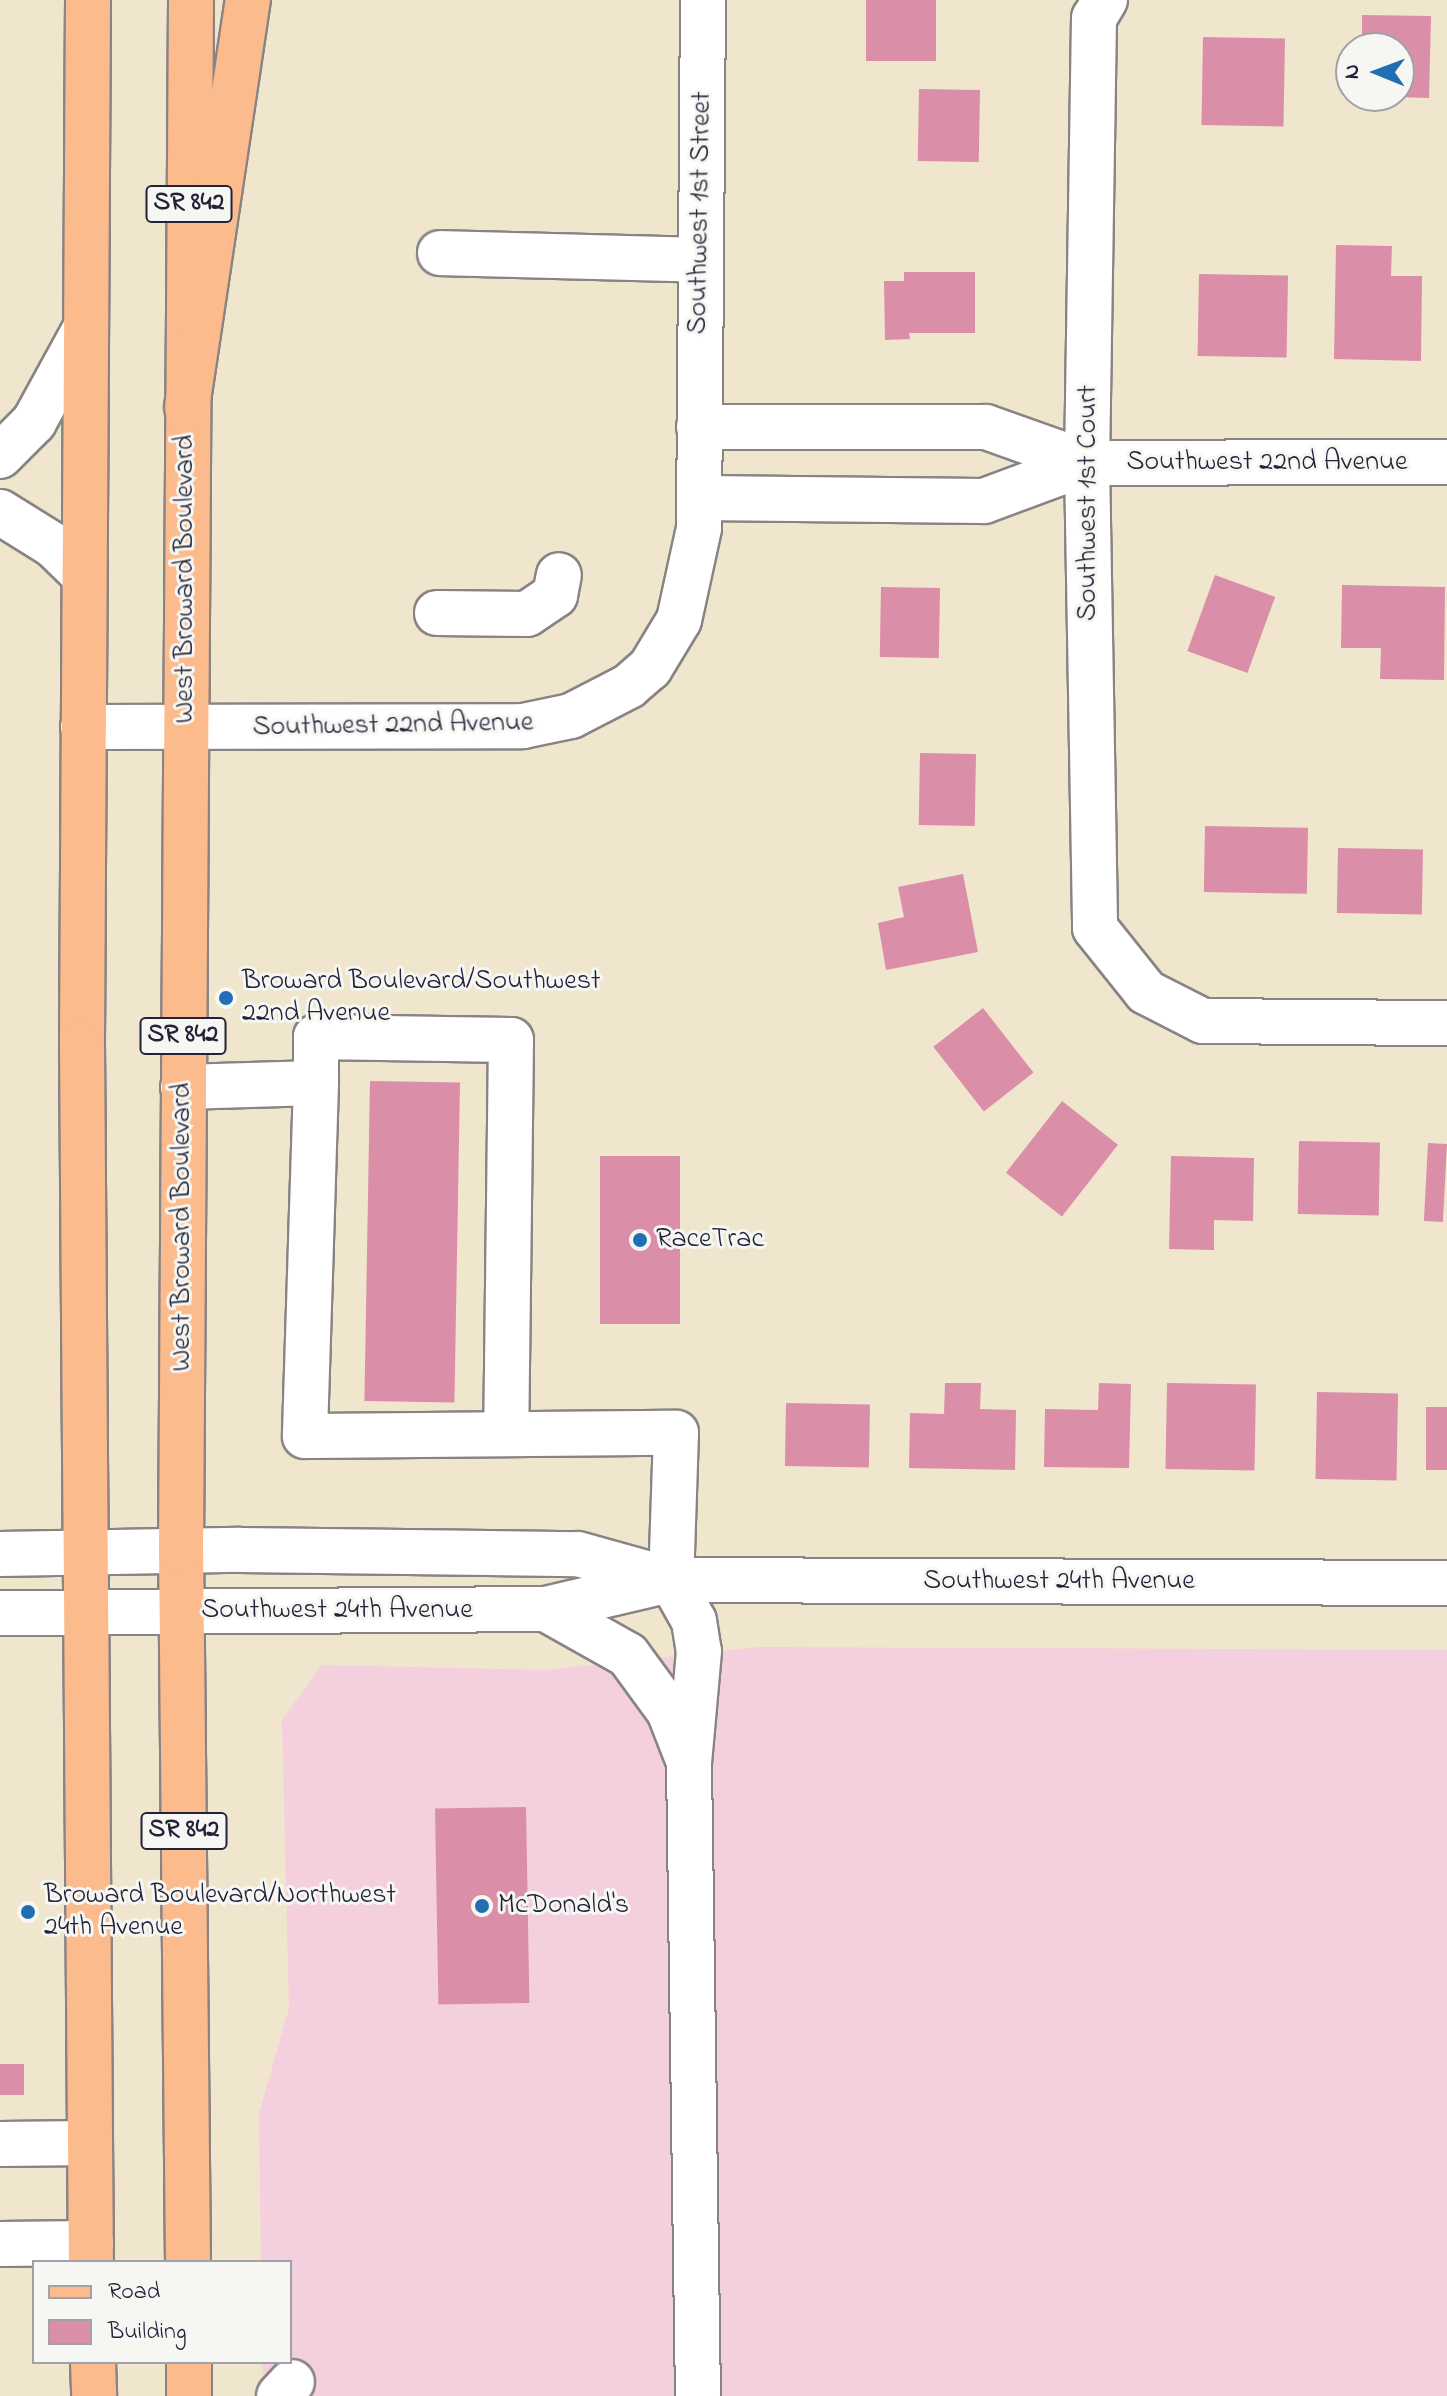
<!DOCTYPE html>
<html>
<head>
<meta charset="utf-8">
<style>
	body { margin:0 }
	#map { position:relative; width:1447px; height:2396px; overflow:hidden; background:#f0e5cd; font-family:"Indie Flower",sans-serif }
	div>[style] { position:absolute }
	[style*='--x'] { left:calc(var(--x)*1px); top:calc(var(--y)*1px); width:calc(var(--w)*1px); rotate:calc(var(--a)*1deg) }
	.built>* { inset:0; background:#f4cfdd }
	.building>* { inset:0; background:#da8ea7; transform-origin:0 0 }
	.roads { filter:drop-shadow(2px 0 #898484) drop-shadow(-2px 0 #898484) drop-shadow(0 2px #898484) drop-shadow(0 -2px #898484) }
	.minor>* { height:44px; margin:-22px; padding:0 22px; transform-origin:22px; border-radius:22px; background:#fff }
	.major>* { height:44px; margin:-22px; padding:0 22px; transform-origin:22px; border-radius:22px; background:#fbbb8d }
	.highway>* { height:44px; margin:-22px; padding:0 22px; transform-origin:22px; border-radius:22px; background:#fbbb8d }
	.dots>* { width:22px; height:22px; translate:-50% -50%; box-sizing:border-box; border:4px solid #f6f6f2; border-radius:50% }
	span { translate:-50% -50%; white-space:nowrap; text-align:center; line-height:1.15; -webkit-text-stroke:6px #f6f6f2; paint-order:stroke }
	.shield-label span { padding:2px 6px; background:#f6f6f2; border:2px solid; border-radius:6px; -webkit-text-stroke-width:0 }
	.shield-label { font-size:26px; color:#22223b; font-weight:700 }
	.street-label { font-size:28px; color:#22223b }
	.poi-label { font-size:28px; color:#22223b }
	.left { translate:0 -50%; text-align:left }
	.legend { position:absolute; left:32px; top:2260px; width:260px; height:104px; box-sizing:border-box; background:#f6f6f2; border:2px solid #a1a1a9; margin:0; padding:10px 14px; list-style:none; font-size:24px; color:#22223b }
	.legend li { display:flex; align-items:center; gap:16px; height:40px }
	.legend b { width:40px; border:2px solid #a1a1a9 }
	.north { position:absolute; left:1335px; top:32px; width:80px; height:80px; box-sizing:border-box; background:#f6f6f2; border:2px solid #a1a1a9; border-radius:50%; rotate:271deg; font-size:22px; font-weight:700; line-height:32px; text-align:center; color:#22223b }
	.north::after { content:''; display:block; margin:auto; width:28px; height:36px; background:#1f6fb2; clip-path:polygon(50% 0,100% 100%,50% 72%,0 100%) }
</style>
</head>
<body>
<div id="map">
	<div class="built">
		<div style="clip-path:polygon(760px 1647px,1447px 1650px,1447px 2396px,263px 2396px,263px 2362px,290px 2362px,290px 2262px,261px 2262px,259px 2114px,289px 2008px,282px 1720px,322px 1665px,546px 1670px)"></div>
	</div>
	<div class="building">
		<div style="left:866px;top:0;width:70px;height:61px"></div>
		<div style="clip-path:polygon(1362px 15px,1431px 16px,1429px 98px,1399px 97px,1399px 48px,1362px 48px)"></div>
		<div style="left:1203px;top:37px;width:82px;height:88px;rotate:1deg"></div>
		<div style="left:919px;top:89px;width:61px;height:72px;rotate:1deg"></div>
		<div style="clip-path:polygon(1336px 245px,1392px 246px,1391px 276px,1422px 276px,1421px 361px,1334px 359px)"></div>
		<div style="clip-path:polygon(904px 272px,975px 272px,975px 333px,909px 333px,910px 339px,885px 340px,884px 281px,904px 281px)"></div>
		<div style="left:1199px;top:274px;width:89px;height:82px;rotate:1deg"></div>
		<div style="left:1215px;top:575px;width:64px;height:81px;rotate:20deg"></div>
		<div style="clip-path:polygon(1342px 585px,1445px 587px,1444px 680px,1380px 679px,1381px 648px,1341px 648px)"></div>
		<div style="left:881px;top:587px;width:59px;height:70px;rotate:1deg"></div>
		<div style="left:920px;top:753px;width:56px;height:72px;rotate:1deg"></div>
		<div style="left:1205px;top:826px;width:103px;height:66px;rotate:1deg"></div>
		<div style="left:1338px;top:848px;width:85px;height:65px;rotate:1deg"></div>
		<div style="clip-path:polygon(963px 874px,978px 952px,886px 970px,878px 923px,904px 917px,898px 887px)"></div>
		<div style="left:983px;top:1008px;width:82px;height:63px;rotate:52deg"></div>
		<div style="left:370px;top:1081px;width:90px;height:320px;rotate:1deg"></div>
		<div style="left:1062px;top:1101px;width:71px;height:91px;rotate:38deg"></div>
		<div style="left:1299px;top:1141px;width:81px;height:73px;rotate:1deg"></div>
		<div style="left:1428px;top:1143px;width:19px;height:78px;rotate:3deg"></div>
		<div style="left:600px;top:1156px;width:80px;height:168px"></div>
		<div style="clip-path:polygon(1171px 1156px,1254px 1158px,1253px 1221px,1214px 1220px,1214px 1250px,1169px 1249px)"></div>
		<div style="clip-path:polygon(945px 1383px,981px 1383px,980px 1409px,1016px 1410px,1015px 1470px,909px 1468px,910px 1413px,944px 1414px)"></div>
		<div style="clip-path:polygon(1099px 1383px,1131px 1384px,1129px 1468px,1044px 1467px,1045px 1409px,1098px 1410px)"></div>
		<div style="left:1167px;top:1383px;width:89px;height:86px;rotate:1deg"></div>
		<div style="left:1317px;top:1392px;width:81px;height:87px;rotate:1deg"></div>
		<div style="left:786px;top:1403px;width:84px;height:63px;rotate:1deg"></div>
		<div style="left:1426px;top:1407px;width:21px;height:63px"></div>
		<div style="left:526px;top:1807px;width:196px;height:91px;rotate:89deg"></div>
		<div style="left:0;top:2064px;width:24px;height:31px"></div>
	</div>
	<div class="roads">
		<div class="minor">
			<div style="--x:1105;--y:0;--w:21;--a:121"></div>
			<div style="--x:1094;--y:18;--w:445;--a:90.9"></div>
			<div style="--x:1087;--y:463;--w:465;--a:89"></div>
			<div style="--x:1095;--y:928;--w:82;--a:51.4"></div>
			<div style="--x:1146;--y:992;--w:64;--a:27"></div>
			<div style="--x:1203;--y:1021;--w:244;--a:0.5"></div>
			<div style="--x:440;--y:253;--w:260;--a:1.5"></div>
			<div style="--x:699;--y:427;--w:287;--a:0"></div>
			<div style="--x:986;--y:427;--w:107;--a:19.6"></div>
			<div style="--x:1087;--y:463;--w:360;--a:-0.2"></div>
			<div style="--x:0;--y:456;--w:48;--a:-45"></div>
			<div style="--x:34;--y:422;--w:108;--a:-61.3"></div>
			<div style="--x:700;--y:498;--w:284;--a:0.6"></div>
			<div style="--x:984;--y:501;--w:110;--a:-20.3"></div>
			<div style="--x:0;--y:512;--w:62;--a:31.9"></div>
			<div style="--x:53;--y:545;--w:43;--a:44.1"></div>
			<div style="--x:437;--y:613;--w:90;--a:0.6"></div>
			<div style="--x:527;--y:614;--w:34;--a:-34"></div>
			<div style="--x:555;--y:595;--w:20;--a:-79"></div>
			<div style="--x:83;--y:727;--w:440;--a:-0.1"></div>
			<div style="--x:523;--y:726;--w:49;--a:-11.8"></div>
			<div style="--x:571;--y:716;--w:65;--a:-27.3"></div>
			<div style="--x:629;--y:686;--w:28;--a:-41"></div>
			<div style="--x:650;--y:668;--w:56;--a:-58.9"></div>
			<div style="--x:679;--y:620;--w:94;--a:-77.7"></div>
			<div style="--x:699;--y:528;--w:528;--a:-89.57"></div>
			<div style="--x:316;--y:1083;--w:46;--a:-90"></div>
			<div style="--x:316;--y:1037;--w:195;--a:0.9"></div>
			<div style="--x:511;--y:1040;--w:391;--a:90.7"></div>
			<div style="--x:183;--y:1087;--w:133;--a:-1.7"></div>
			<div style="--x:316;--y:1083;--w:353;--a:91.8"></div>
			<div style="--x:305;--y:1436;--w:371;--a:-0.5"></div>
			<div style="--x:676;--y:1433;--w:147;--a:91.9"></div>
			<div style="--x:671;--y:1580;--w:47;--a:60.7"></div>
			<div style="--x:694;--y:1621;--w:30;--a:81"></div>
			<div style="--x:699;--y:1651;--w:112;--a:95.1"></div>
			<div style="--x:689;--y:1763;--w:633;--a:89.19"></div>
			<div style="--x:0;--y:1554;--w:240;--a:-1"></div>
			<div style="--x:240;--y:1550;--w:338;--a:0.7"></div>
			<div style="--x:578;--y:1554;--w:97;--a:15.6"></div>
			<div style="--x:671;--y:1580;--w:776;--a:0.22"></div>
			<div style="--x:546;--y:1609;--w:94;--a:29.3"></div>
			<div style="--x:628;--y:1655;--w:69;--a:53.8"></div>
			<div style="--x:669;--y:1711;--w:49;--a:68.6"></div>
			<div style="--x:0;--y:1613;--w:546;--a:-0.42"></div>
			<div style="--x:546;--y:1609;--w:122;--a:-13.2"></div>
			<div style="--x:0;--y:2144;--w:90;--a:-0.6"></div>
			<div style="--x:0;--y:2244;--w:91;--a:-0.6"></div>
			<div style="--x:279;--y:2396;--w:19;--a:-47"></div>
		</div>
		<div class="major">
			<div style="--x:88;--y:0;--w:1044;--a:90.33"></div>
			<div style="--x:82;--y:1044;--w:1218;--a:89.58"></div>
			<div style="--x:188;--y:2262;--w:711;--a:-90.56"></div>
			<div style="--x:181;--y:1551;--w:1551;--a:-89.63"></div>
			<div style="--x:93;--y:2362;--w:34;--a:88"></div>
			<div style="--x:189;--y:2362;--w:34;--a:90"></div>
		</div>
		<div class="highway">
			<div style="--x:187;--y:407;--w:412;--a:-81.5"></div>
		</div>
	</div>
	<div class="dots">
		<div style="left:226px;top:998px;background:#1f6fb2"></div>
		<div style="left:640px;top:1240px;background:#1f6fb2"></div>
		<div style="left:482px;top:1906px;background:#1f6fb2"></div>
		<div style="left:28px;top:1912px;background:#1f6fb2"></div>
	</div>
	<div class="shield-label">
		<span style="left:189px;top:204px">SR 842</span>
		<span style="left:183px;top:1036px">SR 842</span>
		<span style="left:184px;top:1831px">SR 842</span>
	</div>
	<div class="street-label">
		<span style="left:701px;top:213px;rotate:-89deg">Southwest 1st Street</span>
		<span style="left:1267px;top:463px">Southwest 22nd Avenue</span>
		<span style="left:1089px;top:503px;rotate:-90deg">Southwest 1st Court</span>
		<span style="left:186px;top:579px;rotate:-90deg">West Broward Boulevard</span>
		<span style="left:393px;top:726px;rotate:-1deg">Southwest 22nd Avenue</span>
		<span style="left:183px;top:1227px;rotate:-90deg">West Broward Boulevard</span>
		<span style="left:1059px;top:1582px">Southwest 24th Avenue</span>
		<span style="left:337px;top:1611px">Southwest 24th Avenue</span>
	</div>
	<div class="poi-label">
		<span class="left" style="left:242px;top:998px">Broward Boulevard/Southwest<br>22nd Avenue</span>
		<span class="left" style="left:656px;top:1240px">RaceTrac</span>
		<span class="left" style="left:44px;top:1912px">Broward Boulevard/Northwest<br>24th Avenue</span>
		<span class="left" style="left:498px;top:1906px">McDonald's</span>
	</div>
	<ul class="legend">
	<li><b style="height:10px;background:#fbbb8d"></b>Road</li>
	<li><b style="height:22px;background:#da8ea7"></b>Building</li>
	</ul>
	<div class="north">N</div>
</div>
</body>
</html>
